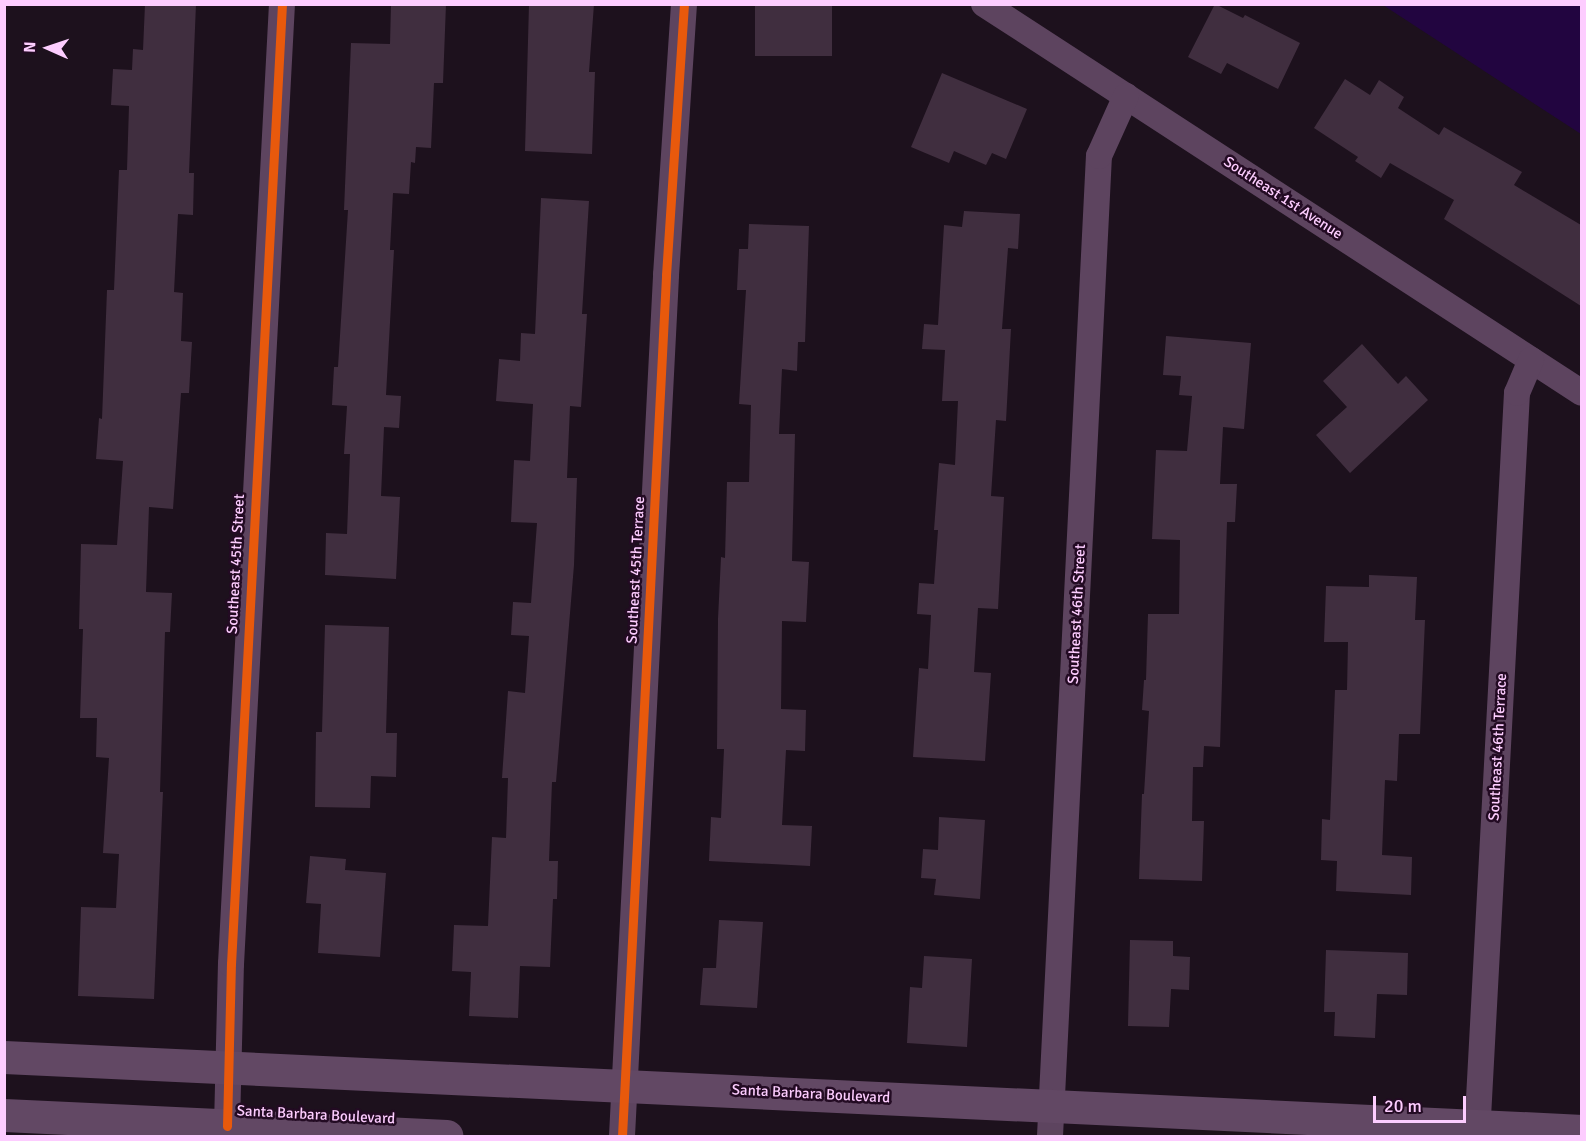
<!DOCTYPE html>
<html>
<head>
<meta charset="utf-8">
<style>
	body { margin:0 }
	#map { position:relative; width:1586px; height:1141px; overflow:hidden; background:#1d111d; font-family:Signika,sans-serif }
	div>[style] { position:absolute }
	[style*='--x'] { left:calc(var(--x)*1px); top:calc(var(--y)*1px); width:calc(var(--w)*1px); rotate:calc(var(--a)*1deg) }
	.water>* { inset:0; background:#220540 }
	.building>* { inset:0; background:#402e3f; transform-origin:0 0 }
	.minor>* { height:26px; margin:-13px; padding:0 13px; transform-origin:13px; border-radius:13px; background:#5d445f }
	.secondary>* { height:33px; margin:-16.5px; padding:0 16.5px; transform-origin:16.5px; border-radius:16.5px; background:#624864 }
	.cycleway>* { height:9px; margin:-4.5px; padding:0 4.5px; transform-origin:4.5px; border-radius:4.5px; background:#e8590c }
	span { translate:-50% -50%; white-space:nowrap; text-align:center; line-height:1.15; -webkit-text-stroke:5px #230b23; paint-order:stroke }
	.street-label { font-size:15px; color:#fdcdff }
	.frame { position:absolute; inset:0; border:6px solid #fdcdff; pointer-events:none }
	.north { position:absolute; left:18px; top:18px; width:60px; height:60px; -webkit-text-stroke:4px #230b23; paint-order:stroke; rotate:273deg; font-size:16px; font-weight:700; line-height:24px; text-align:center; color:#fdcdff }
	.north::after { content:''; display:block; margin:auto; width:21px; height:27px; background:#fdcdff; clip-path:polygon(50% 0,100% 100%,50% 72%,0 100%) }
	.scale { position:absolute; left:1373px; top:1096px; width:93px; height:27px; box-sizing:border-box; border:3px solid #fdcdff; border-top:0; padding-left:8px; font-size:18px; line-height:21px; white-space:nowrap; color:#fdcdff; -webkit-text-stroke:4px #230b23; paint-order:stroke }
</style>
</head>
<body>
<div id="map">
	<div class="water">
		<div style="clip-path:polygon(1383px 5px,1581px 5px,1581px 134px,1564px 123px)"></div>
	</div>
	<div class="building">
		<div style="clip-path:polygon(145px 4px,196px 4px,189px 173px,194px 173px,193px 215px,178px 214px,174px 292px,183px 293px,181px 341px,192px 342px,189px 393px,181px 393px,173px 509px,149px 507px,146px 592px,172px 593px,170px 632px,165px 632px,160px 792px,163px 792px,154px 999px,78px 996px,81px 907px,116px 908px,119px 854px,103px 853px,109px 758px,96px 757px,97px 718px,80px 718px,83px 629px,79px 629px,81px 544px,117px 545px,123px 461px,96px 459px,99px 418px,102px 419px,107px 290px,114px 290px,119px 170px,127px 170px,129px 106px,111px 105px,113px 69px,132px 70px,133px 49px,143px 50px)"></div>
		<div style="clip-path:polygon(391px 4px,446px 4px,443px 83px,434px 83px,431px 148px,416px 147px,415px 163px,411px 162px,409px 194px,393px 193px,390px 250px,394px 250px,386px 395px,401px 396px,399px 428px,384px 427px,381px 496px,400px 497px,396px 579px,325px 575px,326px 533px,347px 534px,350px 454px,344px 454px,347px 406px,332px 405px,334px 367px,338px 367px,348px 210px,344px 210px,351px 43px,390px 44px)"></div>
		<div style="clip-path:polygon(529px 4px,594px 4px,589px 72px,595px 72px,592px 154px,525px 151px)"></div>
		<div style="left:755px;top:4px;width:77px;height:52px"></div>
		<div style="clip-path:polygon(1215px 4px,1243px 18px,1245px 15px,1300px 43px,1278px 89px,1227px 63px,1221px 74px,1188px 57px)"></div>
		<div style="clip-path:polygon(942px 73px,1027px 109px,1006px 159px,992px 153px,986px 165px,954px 151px,949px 163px,911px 147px)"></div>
		<div style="clip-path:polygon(1345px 79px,1370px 95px,1379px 80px,1404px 97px,1398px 108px,1439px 135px,1444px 127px,1522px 172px,1514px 185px,1581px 225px,1581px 306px,1444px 219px,1454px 200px,1390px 163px,1381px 178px,1355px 161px,1358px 157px,1314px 128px)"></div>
		<div style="clip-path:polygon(541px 198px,589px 201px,582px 314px,587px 314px,581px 407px,570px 406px,567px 478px,577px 478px,574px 565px,556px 782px,552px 782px,549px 861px,558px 861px,557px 899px,553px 899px,550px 967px,520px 966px,518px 1018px,469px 1016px,471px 972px,452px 971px,454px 925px,488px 926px,492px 837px,506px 838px,508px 778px,502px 778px,508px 691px,525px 693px,529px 636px,511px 635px,513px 602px,531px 603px,537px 523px,511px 522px,514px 460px,530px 461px,533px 404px,496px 401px,499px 359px,520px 361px,521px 333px,535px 334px)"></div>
		<div style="clip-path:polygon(964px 211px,1020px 214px,1018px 249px,1008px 248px,1002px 329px,1011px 329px,1006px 421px,996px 420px,991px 496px,1004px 497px,998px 609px,978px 608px,974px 672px,991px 673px,985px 761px,913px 757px,919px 668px,928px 669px,931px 615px,917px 614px,919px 583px,934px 584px,938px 530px,934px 530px,939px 463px,955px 465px,958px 401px,942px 401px,945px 350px,922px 349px,924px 324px,938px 325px,944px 225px,962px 227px)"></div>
		<div style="clip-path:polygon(749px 224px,809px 226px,805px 342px,798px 342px,797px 371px,782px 369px,779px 434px,795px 434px,792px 561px,809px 562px,806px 622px,782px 621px,781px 709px,806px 710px,805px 751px,786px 750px,782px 825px,812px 826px,810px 866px,709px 861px,711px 817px,721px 818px,724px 749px,717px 749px,718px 619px,721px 557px,725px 558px,727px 482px,749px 482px,751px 405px,739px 404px,746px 290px,737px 290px,739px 249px,748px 249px)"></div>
		<div style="clip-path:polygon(1166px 336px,1251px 343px,1244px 429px,1223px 427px,1220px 484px,1237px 484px,1235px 522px,1227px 522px,1220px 747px,1204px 746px,1203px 767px,1193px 767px,1192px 821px,1204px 821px,1202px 881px,1139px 879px,1142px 794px,1144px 794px,1149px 711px,1142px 710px,1144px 680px,1146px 680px,1148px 614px,1179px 614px,1180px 540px,1152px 539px,1156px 450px,1187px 451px,1192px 396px,1179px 395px,1181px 376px,1163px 375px)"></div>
		<div style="clip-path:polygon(1362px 344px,1398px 384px,1406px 376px,1428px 400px,1350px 473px,1316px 435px,1347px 407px,1323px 381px)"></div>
		<div style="clip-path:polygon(1369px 575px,1417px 577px,1415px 620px,1425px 620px,1420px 734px,1399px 734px,1397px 781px,1385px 780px,1382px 855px,1412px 857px,1411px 895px,1336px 891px,1337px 861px,1321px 860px,1322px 819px,1330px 820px,1335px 690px,1347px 690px,1348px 642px,1324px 642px,1326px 586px,1369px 587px)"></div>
		<div style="clip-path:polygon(325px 625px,389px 627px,386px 733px,397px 733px,396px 777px,371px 776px,370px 808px,315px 807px,316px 732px,322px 732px)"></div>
		<div style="clip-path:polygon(939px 817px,985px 820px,980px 899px,934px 895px,936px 879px,921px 878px,923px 849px,938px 850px)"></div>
		<div style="clip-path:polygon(310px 856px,346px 859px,345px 870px,386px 873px,380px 957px,318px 953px,321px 904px,306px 903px)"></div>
		<div style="clip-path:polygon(719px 920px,763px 922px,757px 1008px,700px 1005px,703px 968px,716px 968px)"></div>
		<div style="clip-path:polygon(1130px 940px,1173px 941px,1173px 956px,1190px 957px,1189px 990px,1171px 989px,1169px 1027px,1128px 1026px)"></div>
		<div style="clip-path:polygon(1326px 950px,1408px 953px,1407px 995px,1377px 994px,1375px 1038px,1334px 1036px,1335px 1012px,1324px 1012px)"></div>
		<div style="clip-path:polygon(924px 956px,972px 959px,967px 1047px,907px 1043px,910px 987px,922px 988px)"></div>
	</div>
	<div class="minor">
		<div style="--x:984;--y:4;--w:713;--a:33.04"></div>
		<div style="--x:227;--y:1126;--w:162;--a:-88.6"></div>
		<div style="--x:231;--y:964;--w:961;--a:-86.96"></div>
		<div style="--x:622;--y:1136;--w:862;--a:-87.07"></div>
		<div style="--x:666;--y:275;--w:272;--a:-86.2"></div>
		<div style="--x:1050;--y:1136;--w:981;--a:-87.14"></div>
		<div style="--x:1099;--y:156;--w:66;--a:-65.8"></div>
		<div style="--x:1477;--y:1136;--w:744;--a:-86.92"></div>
		<div style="--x:1517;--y:393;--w:36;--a:-67"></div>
	</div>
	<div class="secondary">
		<div style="--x:4;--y:1057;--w:1580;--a:2.68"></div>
		<div style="--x:4;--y:1115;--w:443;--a:2.7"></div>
	</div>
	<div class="cycleway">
		<div style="--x:227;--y:1126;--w:162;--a:-88.6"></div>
		<div style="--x:231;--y:964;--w:961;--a:-86.96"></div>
		<div style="--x:622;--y:1136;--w:862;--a:-87.07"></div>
		<div style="--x:666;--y:275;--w:272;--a:-86.2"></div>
	</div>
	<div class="street-label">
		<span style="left:1283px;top:198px;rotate:33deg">Southeast 1st Avenue</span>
		<span style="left:236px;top:564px;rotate:-87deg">Southeast 45th Street</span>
		<span style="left:636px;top:570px;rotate:-87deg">Southeast 45th Terrace</span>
		<span style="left:1077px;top:614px;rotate:-87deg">Southeast 46th Street</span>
		<span style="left:1498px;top:747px;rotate:-87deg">Southeast 46th Terrace</span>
		<span style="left:811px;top:1094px;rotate:3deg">Santa Barbara Boulevard</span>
		<span style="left:316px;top:1115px;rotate:3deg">Santa Barbara Boulevard</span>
	</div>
	<div class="frame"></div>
	<div class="north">N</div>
	<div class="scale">20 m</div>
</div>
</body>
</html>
